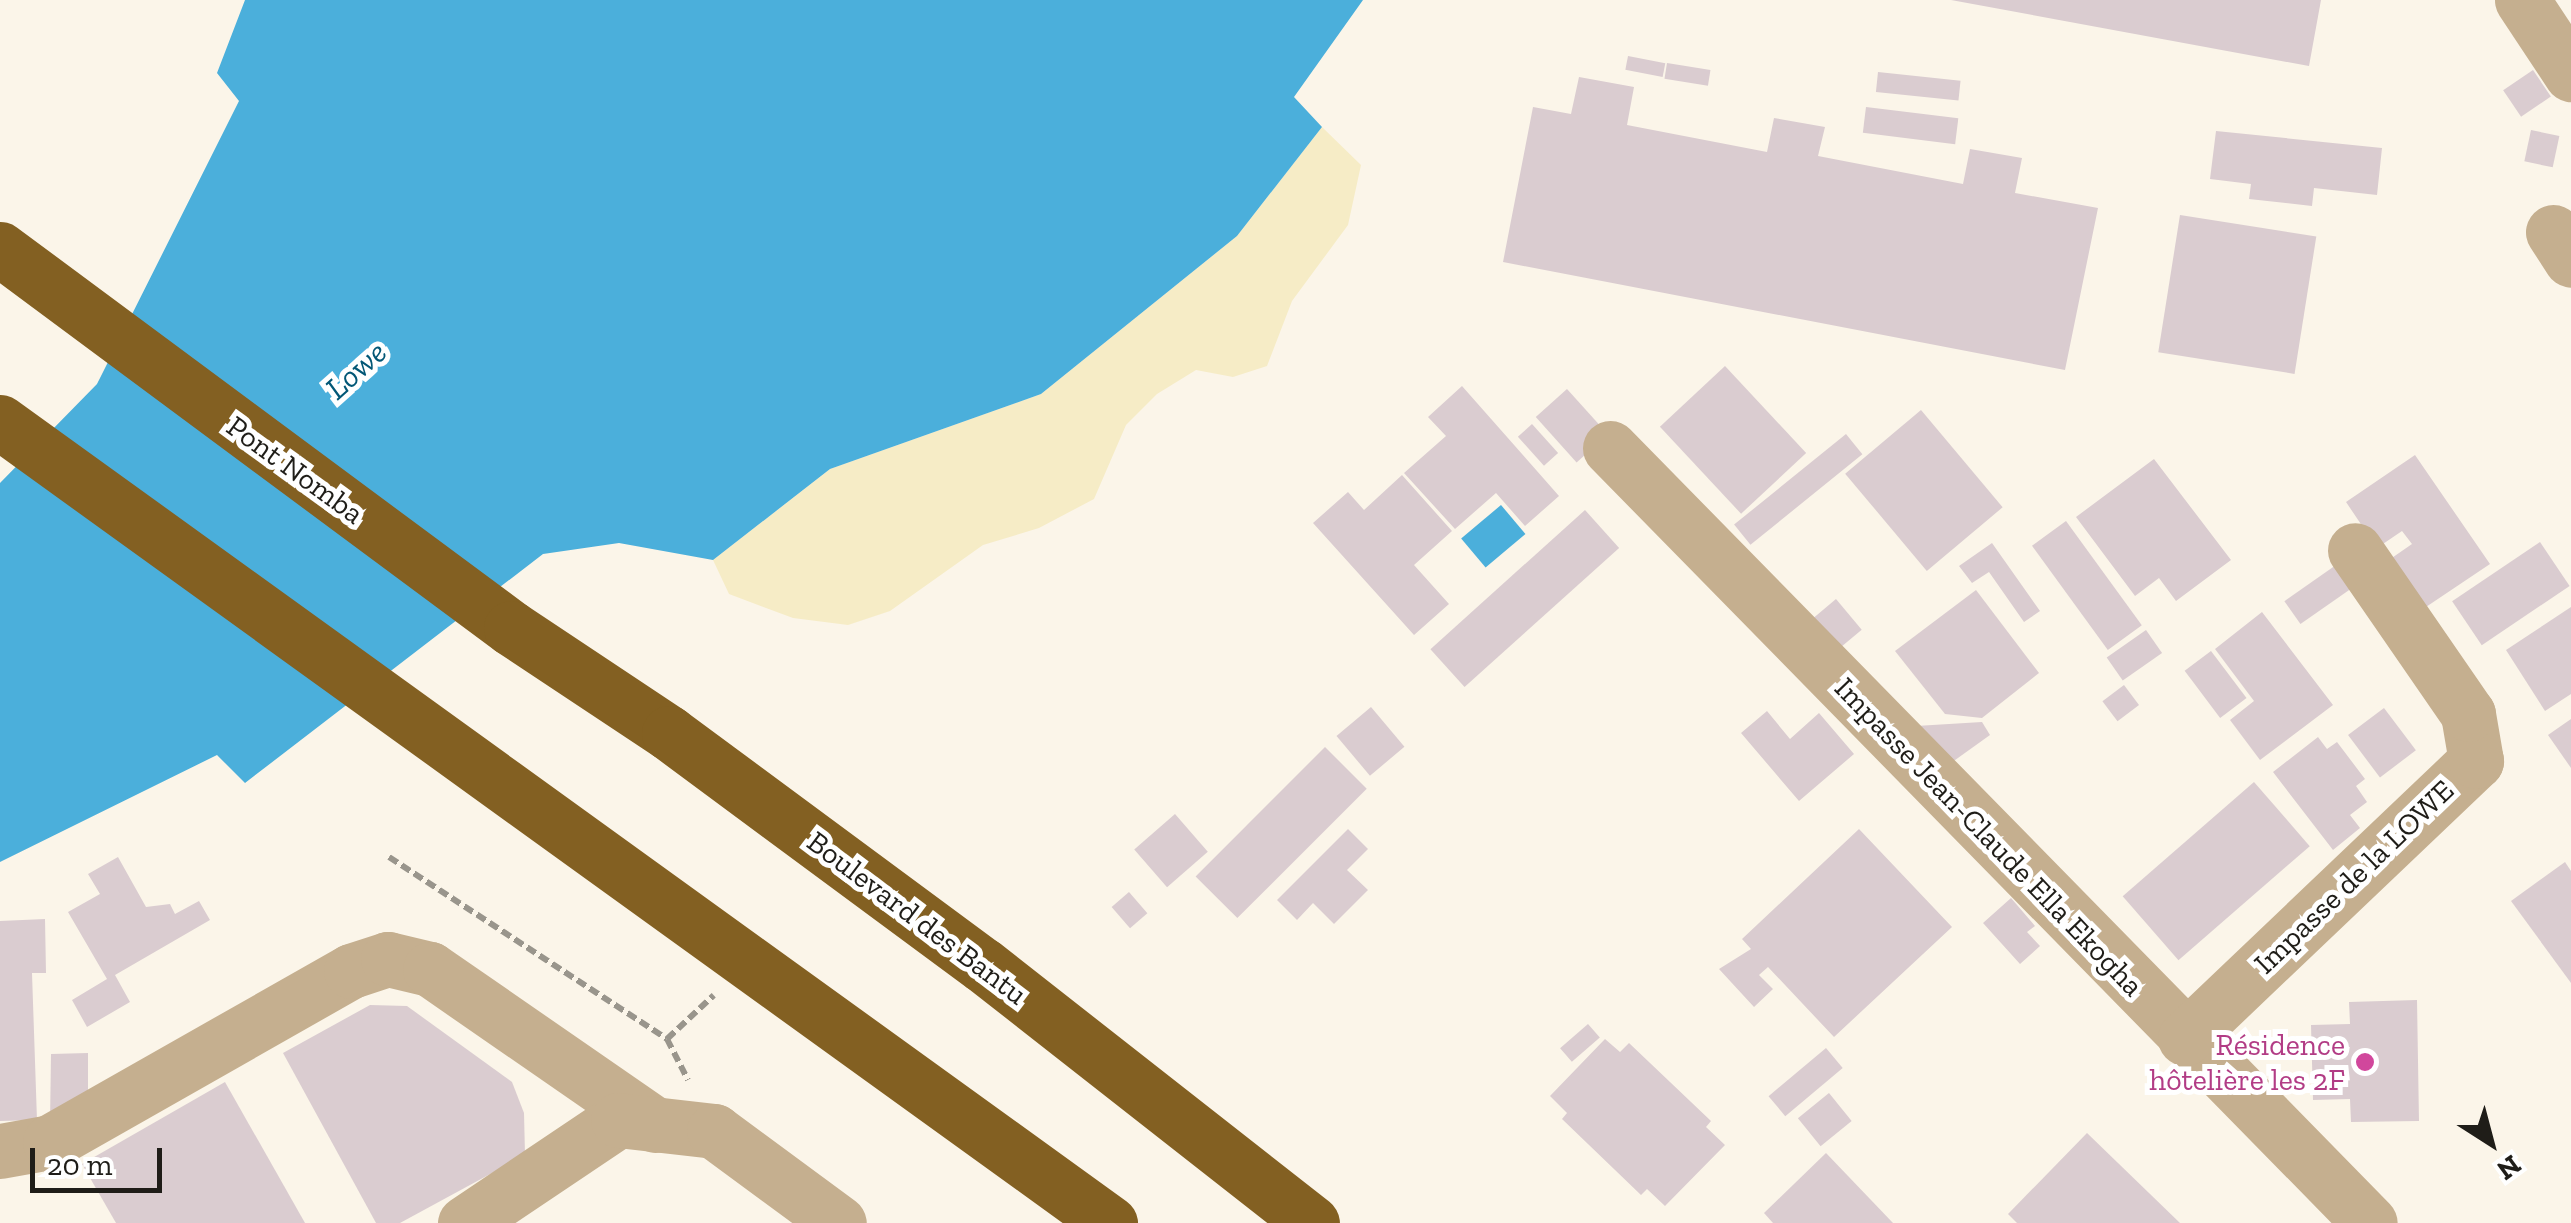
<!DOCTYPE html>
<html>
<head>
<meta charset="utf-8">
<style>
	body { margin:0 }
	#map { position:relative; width:2571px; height:1223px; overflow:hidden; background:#fbf5e9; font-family:"Zilla Slab",serif }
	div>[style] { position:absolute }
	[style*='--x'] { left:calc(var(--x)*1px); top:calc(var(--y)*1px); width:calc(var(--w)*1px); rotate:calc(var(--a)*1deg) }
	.sand>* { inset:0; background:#f6ecc6 }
	.water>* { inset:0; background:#4bafdb; transform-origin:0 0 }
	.building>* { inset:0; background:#daccd0; transform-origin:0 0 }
	.path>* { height:6px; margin-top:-3px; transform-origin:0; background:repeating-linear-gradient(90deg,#99958c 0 10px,transparent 0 15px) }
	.minor>* { height:55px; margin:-27.5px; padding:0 27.5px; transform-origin:27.5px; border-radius:27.5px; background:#c5af8f }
	.highway>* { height:55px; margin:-27.5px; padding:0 27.5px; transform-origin:27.5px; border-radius:27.5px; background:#836022 }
	.dots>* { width:28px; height:28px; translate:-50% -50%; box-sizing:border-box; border:5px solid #fff; border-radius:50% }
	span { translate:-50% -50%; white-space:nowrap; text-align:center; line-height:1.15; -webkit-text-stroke:10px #fff; paint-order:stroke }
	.street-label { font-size:30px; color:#1f1d18 }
	.hotel-label { font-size:30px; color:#b23c85 }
	.right { translate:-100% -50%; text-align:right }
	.water-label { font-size:32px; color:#025776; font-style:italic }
	.north { position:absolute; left:2441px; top:1093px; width:100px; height:100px; -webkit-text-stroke:8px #fff; paint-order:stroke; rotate:144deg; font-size:28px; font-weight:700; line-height:40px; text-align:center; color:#1f1d18 }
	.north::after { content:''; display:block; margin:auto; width:35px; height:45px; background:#1f1d18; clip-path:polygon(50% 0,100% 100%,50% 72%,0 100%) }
	.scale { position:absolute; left:30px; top:1148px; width:132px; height:45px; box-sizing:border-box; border:5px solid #1f1d18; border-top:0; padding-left:12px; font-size:30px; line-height:35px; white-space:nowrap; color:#1f1d18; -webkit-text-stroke:8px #fff; paint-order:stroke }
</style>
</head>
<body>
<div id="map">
	<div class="sand">
		<div style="clip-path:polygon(1322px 127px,1361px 165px,1348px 225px,1292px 301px,1267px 366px,1233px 377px,1196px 370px,1157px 394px,1126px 425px,1094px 499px,1039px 528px,983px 545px,890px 611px,848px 625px,793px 618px,729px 594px,713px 560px,830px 469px,1041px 394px,1237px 236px)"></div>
	</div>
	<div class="water">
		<div style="clip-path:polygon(245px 0,1363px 0,1294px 97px,1322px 127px,1237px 236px,1041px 394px,830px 469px,713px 560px,619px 543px,543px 554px,245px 783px,217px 755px,0 862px,0 483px,97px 384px,239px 101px,217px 73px)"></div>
		<div style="left:1501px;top:505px;width:38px;height:52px;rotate:50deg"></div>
	</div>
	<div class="building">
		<div style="clip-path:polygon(1951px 0,2321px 0,2309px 66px)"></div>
		<div style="left:1628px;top:56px;width:38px;height:14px;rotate:11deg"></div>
		<div style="left:1667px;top:63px;width:44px;height:16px;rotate:9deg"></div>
		<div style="left:2533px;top:70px;width:32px;height:36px;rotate:56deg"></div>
		<div style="left:1878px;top:72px;width:83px;height:20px;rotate:6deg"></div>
		<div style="clip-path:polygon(1579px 77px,1634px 87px,1627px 125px,1767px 152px,1774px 118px,1825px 127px,1818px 156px,1963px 184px,1970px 149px,2022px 158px,2015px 193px,2098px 208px,2065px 370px,1503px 262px,1533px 107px,1571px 114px)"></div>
		<div style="left:1866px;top:107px;width:93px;height:26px;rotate:7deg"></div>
		<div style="left:2531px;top:130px;width:29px;height:32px;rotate:12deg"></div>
		<div style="clip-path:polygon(2216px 131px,2382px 148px,2377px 195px,2314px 188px,2312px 206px,2249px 199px,2251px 184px,2210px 179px)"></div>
		<div style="left:2180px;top:215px;width:138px;height:139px;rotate:9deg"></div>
		<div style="left:1725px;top:366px;width:119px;height:89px;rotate:47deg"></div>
		<div style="clip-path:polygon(1462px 386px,1559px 496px,1525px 526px,1496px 493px,1455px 529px,1404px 473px,1446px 436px,1428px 417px)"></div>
		<div style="left:1567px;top:389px;width:61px;height:42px;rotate:48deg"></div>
		<div style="left:1921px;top:410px;width:127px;height:99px;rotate:50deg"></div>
		<div style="left:1532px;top:424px;width:39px;height:19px;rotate:48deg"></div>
		<div style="left:1846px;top:434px;width:26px;height:144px;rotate:51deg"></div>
		<div style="clip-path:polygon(2415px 455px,2490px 564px,2420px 611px,2386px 562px,2412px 544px,2402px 531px,2377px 548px,2346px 502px)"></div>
		<div style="clip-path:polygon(2154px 459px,2231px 560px,2176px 601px,2159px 578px,2135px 596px,2076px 517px)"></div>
		<div style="clip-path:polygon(1402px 475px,1452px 531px,1414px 565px,1449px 604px,1414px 635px,1313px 523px,1348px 492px,1364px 510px)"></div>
		<div style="left:1585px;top:510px;width:51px;height:208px;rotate:48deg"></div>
		<div style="left:2066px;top:521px;width:129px;height:42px;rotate:54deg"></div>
		<div style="left:2540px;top:542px;width:53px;height:106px;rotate:56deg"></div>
		<div style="clip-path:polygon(1992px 543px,2040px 611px,2024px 622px,1989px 572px,1972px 583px,1959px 566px)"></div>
		<div style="left:2336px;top:565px;width:28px;height:63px;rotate:55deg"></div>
		<div style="clip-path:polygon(1976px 590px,2039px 673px,1982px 718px,1945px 714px,1895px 651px)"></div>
		<div style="left:1836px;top:599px;width:40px;height:38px;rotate:50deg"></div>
		<div style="clip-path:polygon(2571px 607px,2571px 694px,2545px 711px,2506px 650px)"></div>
		<div style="clip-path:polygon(2262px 612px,2333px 705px,2260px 760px,2230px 720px,2254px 701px,2215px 649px)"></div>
		<div style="left:2146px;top:630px;width:28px;height:48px;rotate:55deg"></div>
		<div style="left:2211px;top:651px;width:59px;height:33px;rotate:53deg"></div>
		<div style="left:2124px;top:685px;width:25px;height:27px;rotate:53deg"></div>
		<div style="left:1371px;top:707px;width:52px;height:45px;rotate:50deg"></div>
		<div style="left:2384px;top:708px;width:53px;height:45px;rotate:53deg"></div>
		<div style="clip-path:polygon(1767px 711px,1790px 739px,1819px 713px,1854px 754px,1799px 801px,1741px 733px)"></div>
		<div style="clip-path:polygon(2571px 719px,2571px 768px,2548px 735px)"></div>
		<div style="clip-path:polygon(1982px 722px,1990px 735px,1944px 768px,1916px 726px)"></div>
		<div style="clip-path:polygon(2318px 737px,2327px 749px,2337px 742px,2365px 779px,2356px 786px,2367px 802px,2350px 815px,2360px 828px,2333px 850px,2273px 772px)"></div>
		<div style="left:1325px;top:747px;width:59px;height:183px;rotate:45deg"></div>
		<div style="left:2254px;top:782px;width:85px;height:174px;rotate:49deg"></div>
		<div style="left:1175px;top:814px;width:50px;height:54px;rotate:49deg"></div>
		<div style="clip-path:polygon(1348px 829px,1368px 849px,1347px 870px,1368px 890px,1334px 924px,1313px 903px,1297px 920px,1277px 900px)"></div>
		<div style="clip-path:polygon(1859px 829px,1952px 927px,1834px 1037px,1768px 967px,1759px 975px,1773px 989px,1754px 1007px,1719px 969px,1751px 949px,1742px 939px)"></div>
		<div style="clip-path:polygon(118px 857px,146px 907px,170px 904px,175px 914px,199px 901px,210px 920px,115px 975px,130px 1002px,87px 1027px,72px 1000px,107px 979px,68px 912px,100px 894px,88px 874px)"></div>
		<div style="clip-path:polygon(2565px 862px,2571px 871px,2571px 983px,2511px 901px)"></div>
		<div style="left:1129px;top:892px;width:28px;height:23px;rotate:49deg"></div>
		<div style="clip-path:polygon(2011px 898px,2035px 926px,2027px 932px,2040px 946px,2020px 964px,1983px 923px)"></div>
		<div style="clip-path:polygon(45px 919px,46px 973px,32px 973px,37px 1120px,0 1121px,0 921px)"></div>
		<div style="clip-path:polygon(2417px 1000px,2419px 1121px,2351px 1122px,2350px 1099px,2313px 1100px,2311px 1025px,2350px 1024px,2349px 1002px)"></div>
		<div style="clip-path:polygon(370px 1005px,407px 1006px,512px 1082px,524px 1113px,525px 1155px,400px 1223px,376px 1223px,283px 1053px)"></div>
		<div style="left:1588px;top:1024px;width:18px;height:37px;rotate:49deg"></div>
		<div style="clip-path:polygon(1605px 1039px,1620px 1052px,1629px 1043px,1711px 1121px,1706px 1127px,1725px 1145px,1665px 1206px,1647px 1189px,1641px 1195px,1562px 1119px,1567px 1113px,1550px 1096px)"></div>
		<div style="left:1826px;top:1048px;width:26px;height:75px;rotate:50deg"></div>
		<div style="clip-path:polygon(88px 1053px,88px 1100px,50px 1124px,51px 1054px)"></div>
		<div style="clip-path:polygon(225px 1082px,305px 1223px,116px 1223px,82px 1164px)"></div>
		<div style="left:1829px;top:1093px;width:36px;height:40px;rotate:51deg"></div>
		<div style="clip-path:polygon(2087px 1133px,2180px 1223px,2017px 1223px,2008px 1214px)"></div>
		<div style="clip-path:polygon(1826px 1153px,1893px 1223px,1773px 1223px,1764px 1213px)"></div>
	</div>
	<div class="path">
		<div style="--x:389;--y:857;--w:332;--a:33.2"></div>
		<div style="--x:667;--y:1039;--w:46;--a:62.9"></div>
		<div style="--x:667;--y:1039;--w:64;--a:-43.1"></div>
	</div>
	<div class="minor">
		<div style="--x:2522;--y:0;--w:89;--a:56.5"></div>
		<div style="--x:2553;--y:232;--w:33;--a:57"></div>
		<div style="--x:1610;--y:448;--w:1085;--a:45.56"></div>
		<div style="--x:2185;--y:1038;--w:402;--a:-43.6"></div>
		<div style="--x:2476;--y:761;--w:48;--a:-99.7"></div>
		<div style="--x:2468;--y:714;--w:199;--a:-124.6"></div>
		<div style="--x:0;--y:1151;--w:51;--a:-10.2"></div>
		<div style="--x:50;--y:1142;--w:346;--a:-29.6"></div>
		<div style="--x:351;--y:971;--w:39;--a:-18"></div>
		<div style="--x:388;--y:959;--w:43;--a:13.4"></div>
		<div style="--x:430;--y:969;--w:274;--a:34.7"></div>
		<div style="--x:465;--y:1223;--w:184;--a:-33.9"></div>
		<div style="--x:618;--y:1120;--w:97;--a:6.5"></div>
		<div style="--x:714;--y:1131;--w:155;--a:36.4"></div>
	</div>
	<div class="highway">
		<div style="--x:0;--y:249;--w:636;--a:36.56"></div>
		<div style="--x:511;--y:628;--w:190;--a:33.6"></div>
		<div style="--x:669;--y:733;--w:390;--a:36.5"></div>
		<div style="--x:983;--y:965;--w:418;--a:38.1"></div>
		<div style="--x:0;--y:422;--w:1369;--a:35.82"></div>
	</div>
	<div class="dots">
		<div style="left:2365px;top:1062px;background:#d1479c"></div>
	</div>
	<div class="street-label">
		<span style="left:295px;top:470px;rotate:36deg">Pont Nomba</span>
		<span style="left:1989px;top:837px;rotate:46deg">Impasse Jean-Claude Ella Ekogha</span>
		<span style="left:2354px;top:877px;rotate:-44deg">Impasse de la LOWE</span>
		<span style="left:917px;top:918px;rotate:37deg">Boulevard des Bantu</span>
	</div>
	<div class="hotel-label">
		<span class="right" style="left:2345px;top:1062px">Résidence<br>hôtelière les 2F</span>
	</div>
	<div class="water-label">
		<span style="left:356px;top:370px;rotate:-42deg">Lowe</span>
	</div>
	<div class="north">N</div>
	<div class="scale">20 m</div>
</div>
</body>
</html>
